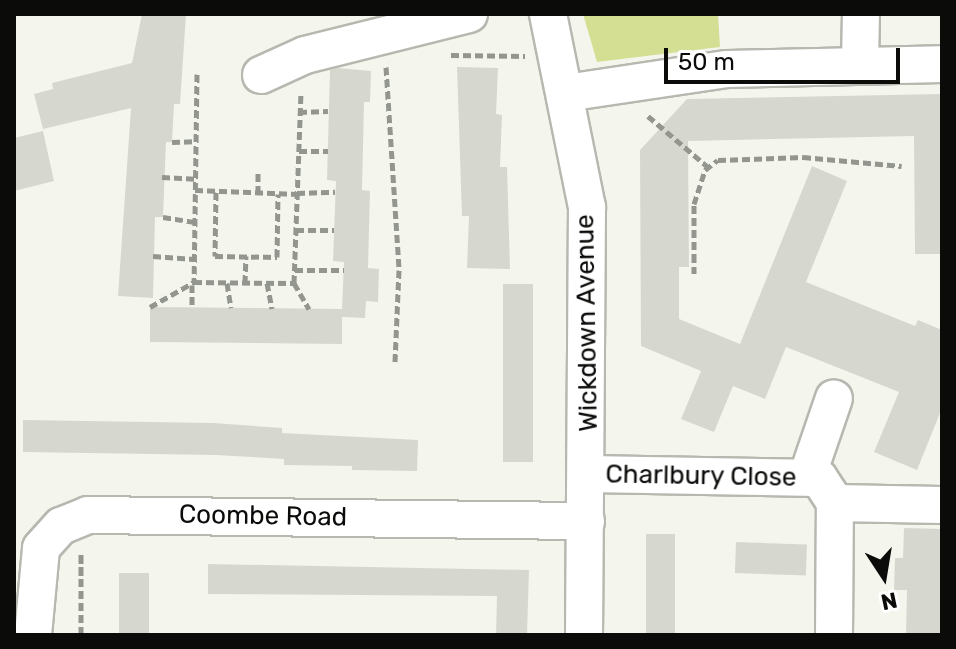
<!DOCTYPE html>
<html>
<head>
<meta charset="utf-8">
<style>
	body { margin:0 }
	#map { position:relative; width:956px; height:649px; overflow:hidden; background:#f4f6ee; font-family:Rubik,sans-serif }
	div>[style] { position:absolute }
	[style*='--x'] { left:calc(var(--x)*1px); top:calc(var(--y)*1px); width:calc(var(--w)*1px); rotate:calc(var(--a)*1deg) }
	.green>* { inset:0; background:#d4df94 }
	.building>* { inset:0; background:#d6d8d0; transform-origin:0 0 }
	.path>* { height:5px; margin-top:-2.5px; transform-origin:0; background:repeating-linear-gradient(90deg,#93958f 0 8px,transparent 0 12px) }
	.roads { filter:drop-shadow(2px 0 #b7b8b0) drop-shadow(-2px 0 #b7b8b0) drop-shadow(0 2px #b7b8b0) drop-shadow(0 -2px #b7b8b0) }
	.minor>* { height:36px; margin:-18px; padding:0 18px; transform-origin:18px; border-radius:18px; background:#fff }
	span { translate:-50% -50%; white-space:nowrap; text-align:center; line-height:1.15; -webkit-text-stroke:6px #fff; paint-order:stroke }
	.street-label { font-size:26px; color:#0b0b09 }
	.frame { position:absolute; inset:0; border:16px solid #0b0b09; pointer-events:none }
	.north { position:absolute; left:844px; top:537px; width:80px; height:80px; -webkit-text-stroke:6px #fff; paint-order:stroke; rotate:168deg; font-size:22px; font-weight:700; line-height:32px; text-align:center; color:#0b0b09 }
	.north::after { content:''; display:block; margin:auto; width:28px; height:36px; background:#0b0b09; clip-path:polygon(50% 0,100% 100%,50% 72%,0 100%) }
	.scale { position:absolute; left:664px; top:48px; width:236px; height:36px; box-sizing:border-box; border:4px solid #0b0b09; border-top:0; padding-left:10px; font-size:24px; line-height:28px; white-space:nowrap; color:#0b0b09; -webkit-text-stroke:6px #fff; paint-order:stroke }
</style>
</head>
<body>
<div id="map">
	<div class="green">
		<div style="clip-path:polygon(583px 14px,718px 14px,720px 47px,597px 62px)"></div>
	</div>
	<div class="building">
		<div style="clip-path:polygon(142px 14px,186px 14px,180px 104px,174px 104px,172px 142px,166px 142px,163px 217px,155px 217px,153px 298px,118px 296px,131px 108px,43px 129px,34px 94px,53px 89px,52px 83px,132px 63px)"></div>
		<div style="clip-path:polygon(457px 67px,498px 68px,496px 114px,502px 115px,500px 167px,507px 167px,510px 269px,467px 268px,469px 216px,462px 216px)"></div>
		<div style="clip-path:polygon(338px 68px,371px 71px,370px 102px,364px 102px,362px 190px,370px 191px,368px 268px,379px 269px,378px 302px,366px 301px,365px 318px,342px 317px,342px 344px,150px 342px,150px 307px,342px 309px,344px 262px,333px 261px,336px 181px,327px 180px,330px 70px)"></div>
		<div style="clip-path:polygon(942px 94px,942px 254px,915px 254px,914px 136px,688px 141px,689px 267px,679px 267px,679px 319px,740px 344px,812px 166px,847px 181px,806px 282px,915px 326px,918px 320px,942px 330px,942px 408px,917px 470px,874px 452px,899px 392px,786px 347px,765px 399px,733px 386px,714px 432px,681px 419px,701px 371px,641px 346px,640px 150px,687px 99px)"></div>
		<div style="clip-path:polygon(43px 131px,54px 181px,14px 191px,14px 138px)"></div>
		<div style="left:503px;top:284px;width:30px;height:178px"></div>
		<div style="clip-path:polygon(23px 420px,213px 423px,282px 428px,282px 433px,418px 440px,417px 471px,352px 470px,352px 466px,284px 465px,284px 459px,216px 455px,23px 452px)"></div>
		<div style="clip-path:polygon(904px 528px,942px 529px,942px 635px,906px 635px,907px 590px,894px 590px,895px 558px,903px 558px)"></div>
		<div style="left:646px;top:534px;width:29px;height:101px"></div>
		<div style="left:736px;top:542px;width:71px;height:31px;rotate:2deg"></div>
		<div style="clip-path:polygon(208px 564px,529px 570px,527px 635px,496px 635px,497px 596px,208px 594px)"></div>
		<div style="left:119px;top:573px;width:30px;height:62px"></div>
	</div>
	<div class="path">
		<div style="--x:451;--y:55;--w:74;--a:0.8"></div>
		<div style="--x:386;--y:67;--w:203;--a:86.3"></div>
		<div style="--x:399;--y:270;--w:92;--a:92.5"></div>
		<div style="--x:197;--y:74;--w:208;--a:90.8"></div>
		<div style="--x:194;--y:282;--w:100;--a:0.6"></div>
		<div style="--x:294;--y:283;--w:191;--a:-87.9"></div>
		<div style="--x:299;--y:112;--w:29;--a:-2"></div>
		<div style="--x:648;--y:116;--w:79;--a:40.4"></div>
		<div style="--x:172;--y:142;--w:23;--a:-2"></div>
		<div style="--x:299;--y:151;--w:29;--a:0"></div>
		<div style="--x:258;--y:173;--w:19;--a:90"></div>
		<div style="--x:162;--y:177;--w:33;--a:3"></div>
		<div style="--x:195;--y:190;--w:103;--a:2.2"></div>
		<div style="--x:216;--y:192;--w:64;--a:90.9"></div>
		<div style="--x:215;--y:256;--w:62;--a:0.9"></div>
		<div style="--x:277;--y:257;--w:63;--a:-89.1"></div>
		<div style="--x:297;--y:193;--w:38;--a:-2"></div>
		<div style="--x:163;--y:217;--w:31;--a:9"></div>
		<div style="--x:296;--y:230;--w:38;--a:0"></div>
		<div style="--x:153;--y:256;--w:41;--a:4.2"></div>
		<div style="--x:295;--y:270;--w:49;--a:0"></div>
		<div style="--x:694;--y:274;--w:70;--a:-90"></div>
		<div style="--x:694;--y:204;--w:36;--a:-72"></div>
		<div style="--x:705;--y:170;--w:16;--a:-38"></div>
		<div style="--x:718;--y:160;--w:85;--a:-2"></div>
		<div style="--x:803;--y:157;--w:99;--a:5.2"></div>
		<div style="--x:227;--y:283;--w:25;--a:81"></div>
		<div style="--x:245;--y:283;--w:27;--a:-88"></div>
		<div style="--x:267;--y:283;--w:26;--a:79"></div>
		<div style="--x:294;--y:283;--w:30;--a:60"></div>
		<div style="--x:192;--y:285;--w:23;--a:90"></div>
		<div style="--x:150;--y:307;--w:51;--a:-29.6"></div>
		<div style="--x:81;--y:635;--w:83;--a:-90"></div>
	</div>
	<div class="roads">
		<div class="minor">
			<div style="--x:548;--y:14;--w:197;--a:78.6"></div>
			<div style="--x:587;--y:207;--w:428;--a:90.4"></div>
			<div style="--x:860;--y:64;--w:50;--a:-88.9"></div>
			<div style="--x:261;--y:75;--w:48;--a:-24.4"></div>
			<div style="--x:305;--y:55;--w:169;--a:-14"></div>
			<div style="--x:566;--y:93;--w:163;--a:-8.5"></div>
			<div style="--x:727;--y:69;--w:215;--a:-1.3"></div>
			<div style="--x:588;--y:474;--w:231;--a:1"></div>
			<div style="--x:819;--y:478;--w:30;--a:57"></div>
			<div style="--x:835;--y:503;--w:107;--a:1.1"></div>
			<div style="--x:807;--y:477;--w:83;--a:-71.1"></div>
			<div style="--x:33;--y:635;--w:87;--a:-84.7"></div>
			<div style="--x:41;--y:548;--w:30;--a:-48"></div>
			<div style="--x:61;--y:526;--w:29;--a:-22"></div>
			<div style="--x:88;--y:515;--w:498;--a:0.7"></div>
			<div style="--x:834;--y:635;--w:132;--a:-89.6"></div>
		</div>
	</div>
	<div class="street-label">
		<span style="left:587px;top:323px;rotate:-91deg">Wickdown Avenue</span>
		<span style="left:701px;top:476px;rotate:1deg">Charlbury Close</span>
		<span style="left:263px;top:516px;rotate:1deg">Coombe Road</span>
	</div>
	<div class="frame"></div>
	<div class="north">N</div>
	<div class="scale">50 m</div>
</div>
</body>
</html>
